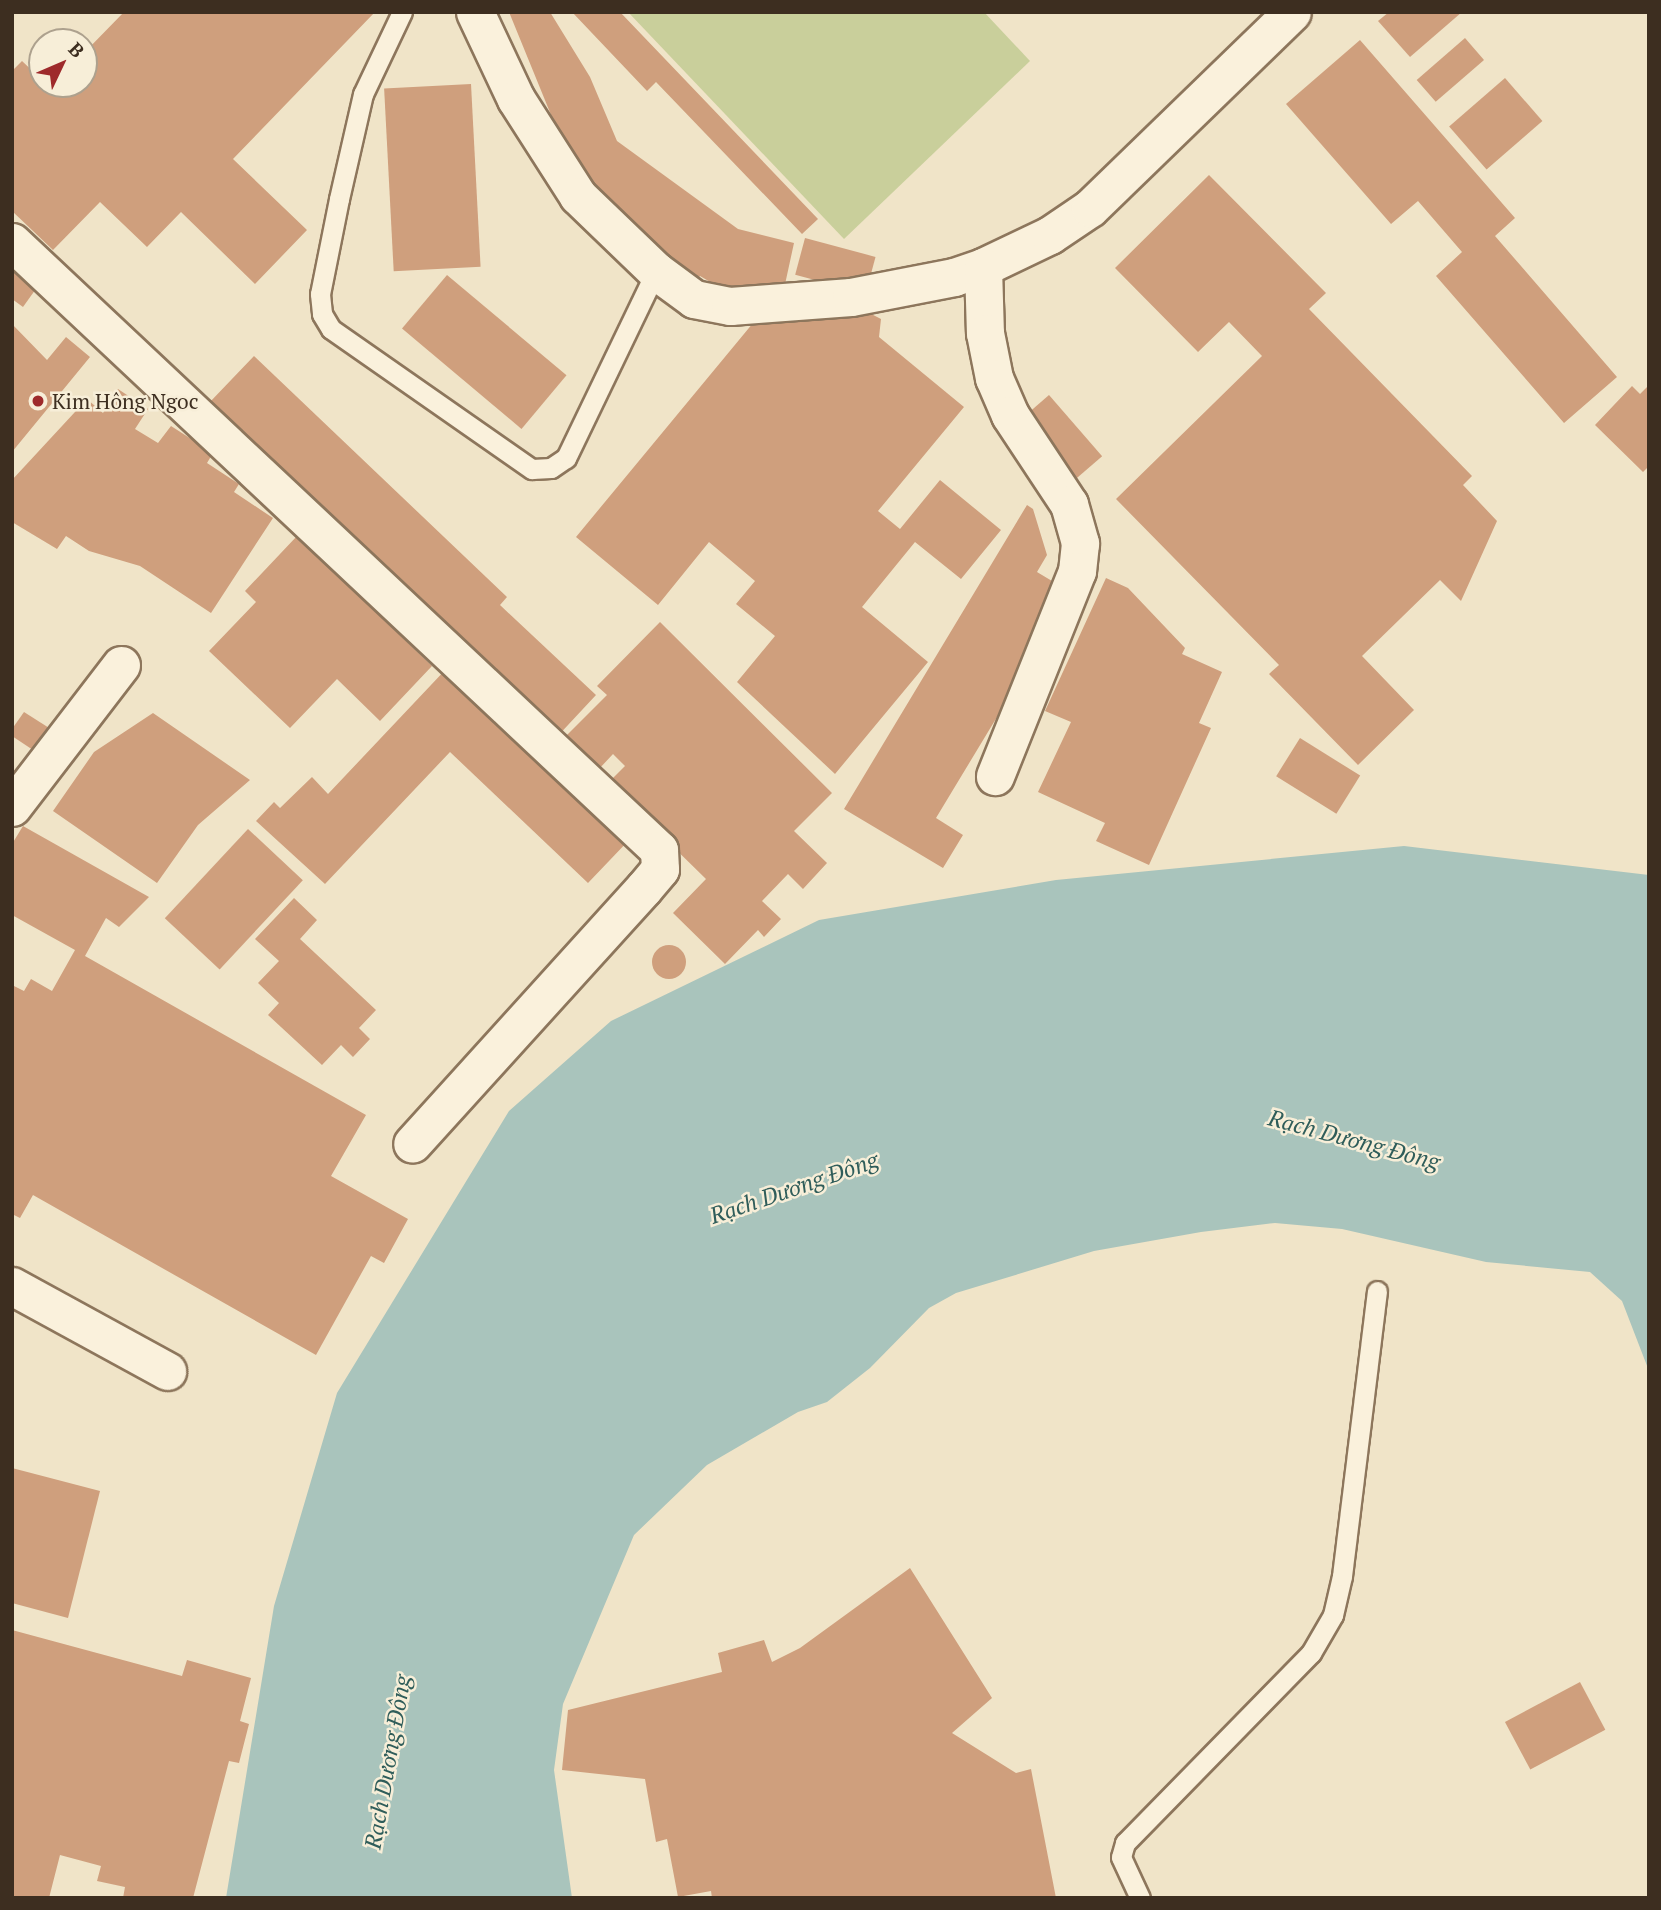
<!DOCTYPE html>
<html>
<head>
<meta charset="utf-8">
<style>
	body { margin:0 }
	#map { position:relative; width:1661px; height:1910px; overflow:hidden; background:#f0e4c8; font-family:"PT Serif",serif }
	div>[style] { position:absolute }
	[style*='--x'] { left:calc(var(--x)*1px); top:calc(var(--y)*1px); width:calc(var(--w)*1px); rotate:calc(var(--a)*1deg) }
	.green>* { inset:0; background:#c9cf9b }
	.water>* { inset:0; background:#a9c4bc }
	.building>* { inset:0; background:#cf9f7d; transform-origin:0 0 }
	.round { border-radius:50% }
	.roads { filter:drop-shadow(2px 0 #8d765c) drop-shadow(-2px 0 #8d765c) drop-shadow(0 2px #8d765c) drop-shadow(0 -2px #8d765c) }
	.service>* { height:19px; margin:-9.5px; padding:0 9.5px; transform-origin:9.5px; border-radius:9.5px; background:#faf1dc }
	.minor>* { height:37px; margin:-18.5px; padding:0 18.5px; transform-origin:18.5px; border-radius:18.5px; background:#faf1dc }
	.dots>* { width:19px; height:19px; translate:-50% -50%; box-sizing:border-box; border:4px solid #f7eed8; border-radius:50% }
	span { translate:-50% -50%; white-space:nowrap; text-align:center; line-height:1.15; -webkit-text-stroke:5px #f7eed8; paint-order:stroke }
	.poi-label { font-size:21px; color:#3d2e20 }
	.left { translate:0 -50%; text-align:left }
	.water-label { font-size:23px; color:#2f5d5a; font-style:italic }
	.frame { position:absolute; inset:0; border:14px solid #3d2e20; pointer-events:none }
	.north { position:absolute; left:28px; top:28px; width:70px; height:70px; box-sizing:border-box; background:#f7eed8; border:2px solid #ada18e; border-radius:50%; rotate:46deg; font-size:19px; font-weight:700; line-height:28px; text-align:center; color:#3d2e20 }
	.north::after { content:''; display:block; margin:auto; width:24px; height:32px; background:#9e2a2b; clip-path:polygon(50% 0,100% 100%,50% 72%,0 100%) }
</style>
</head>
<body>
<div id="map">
	<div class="green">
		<div style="clip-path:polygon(628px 12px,984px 12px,1030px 61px,844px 239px)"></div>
	</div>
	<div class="water">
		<div style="clip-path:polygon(1404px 846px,1649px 875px,1649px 1371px,1622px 1301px,1590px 1272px,1486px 1262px,1342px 1229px,1275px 1223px,1201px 1232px,1094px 1251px,956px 1293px,929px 1308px,870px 1368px,827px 1402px,798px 1412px,707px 1465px,634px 1535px,563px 1704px,554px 1770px,572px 1898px,226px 1898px,274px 1606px,337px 1393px,509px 1111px,611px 1021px,819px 920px,1056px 880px)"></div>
	</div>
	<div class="building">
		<div style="clip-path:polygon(124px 12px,375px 12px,233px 159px,307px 230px,255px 284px,181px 212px,147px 247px,100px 202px,53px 250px,12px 211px,12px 71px,22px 61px,42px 80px,42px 84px,84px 84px,84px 53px)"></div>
		<div style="clip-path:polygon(509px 12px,550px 12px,590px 77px,617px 141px,738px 229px,794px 243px,784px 289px,736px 297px,700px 276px,691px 288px,578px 181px)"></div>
		<div style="clip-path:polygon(572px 12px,620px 12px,818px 219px,802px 234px,656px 82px,647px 91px)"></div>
		<div style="clip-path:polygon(1389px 12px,1462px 12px,1410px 57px,1378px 21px)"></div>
		<div style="left:1465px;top:38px;width:29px;height:64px;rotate:49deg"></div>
		<div style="clip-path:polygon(1360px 40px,1515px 218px,1495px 236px,1617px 377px,1564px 423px,1436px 276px,1462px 252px,1418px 201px,1391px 224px,1286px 104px)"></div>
		<div style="left:1505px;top:78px;width:57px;height:74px;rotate:49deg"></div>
		<div style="left:471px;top:84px;width:183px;height:87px;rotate:87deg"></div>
		<div style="clip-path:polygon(1209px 175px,1326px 293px,1309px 309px,1472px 476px,1463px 485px,1497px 521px,1461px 601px,1440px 580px,1362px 656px,1414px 710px,1358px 765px,1269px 674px,1279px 665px,1116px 499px,1262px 356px,1229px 322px,1198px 352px,1115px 268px)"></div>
		<div style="left:805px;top:238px;width:73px;height:38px;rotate:15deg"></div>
		<div style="clip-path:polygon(12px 257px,43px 279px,23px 307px,12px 299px)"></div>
		<div style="left:447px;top:275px;width:156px;height:70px;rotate:40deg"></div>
		<div style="clip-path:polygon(844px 300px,881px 319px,879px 337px,964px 407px,878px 511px,900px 529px,940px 480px,1001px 530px,961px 579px,915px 542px,862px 607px,928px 662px,835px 774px,737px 682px,775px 636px,736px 604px,755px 581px,709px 542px,658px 605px,576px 537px,767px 306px)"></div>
		<div style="clip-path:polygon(12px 324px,47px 360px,66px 337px,90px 357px,12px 452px)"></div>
		<div style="clip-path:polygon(254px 356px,507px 597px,500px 605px,596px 695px,554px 740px,209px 403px)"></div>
		<div style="clip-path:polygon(1649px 385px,1649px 466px,1643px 472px,1595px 425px,1632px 386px,1640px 394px)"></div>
		<div style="clip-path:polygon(118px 389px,148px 409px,135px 429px,158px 443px,171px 426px,213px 453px,207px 463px,239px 484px,234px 492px,273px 518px,211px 613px,140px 566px,89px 551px,66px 536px,57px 549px,12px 522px,12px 480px,87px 399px,103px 413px)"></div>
		<div style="left:1049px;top:395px;width:81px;height:40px;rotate:49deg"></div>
		<div style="clip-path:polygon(1027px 505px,1033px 509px,1047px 555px,1037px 572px,1067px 590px,1046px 636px,936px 818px,963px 835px,943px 868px,844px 809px)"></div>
		<div style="clip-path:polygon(297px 536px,432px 666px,380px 721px,337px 679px,290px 728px,209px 651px,256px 602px,245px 591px)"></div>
		<div style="clip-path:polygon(1106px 578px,1128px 588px,1185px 648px,1182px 654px,1222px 672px,1199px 723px,1211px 728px,1149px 865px,1096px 841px,1105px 823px,1038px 792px,1071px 722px,1045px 711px)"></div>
		<div style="clip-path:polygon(660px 622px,832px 793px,794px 831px,827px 863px,803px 889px,788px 874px,762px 901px,781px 919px,764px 937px,758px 930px,725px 964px,673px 913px,706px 879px,608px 783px,625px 766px,613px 754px,598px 770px,565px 737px,607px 695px,597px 686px)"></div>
		<div style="clip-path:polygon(448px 667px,630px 839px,588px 883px,450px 752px,325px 884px,256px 821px,274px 802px,280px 808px,312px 777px,328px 794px)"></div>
		<div style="clip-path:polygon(24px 712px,57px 733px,42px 756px,12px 736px,12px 729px)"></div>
		<div style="clip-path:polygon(153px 713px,250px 780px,198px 825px,157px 883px,53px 811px,94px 752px)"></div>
		<div style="left:1300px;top:738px;width:71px;height:45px;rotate:32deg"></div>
		<div style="clip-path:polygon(23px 826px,149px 897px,119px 927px,106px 918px,85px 956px,366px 1115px,331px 1176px,408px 1219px,384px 1263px,371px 1256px,316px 1355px,33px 1195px,20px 1218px,12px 1214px,12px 985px,24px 991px,31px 979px,52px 991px,75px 950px,12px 915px,12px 844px)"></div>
		<div style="left:248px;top:829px;width:75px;height:122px;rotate:43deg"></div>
		<div style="clip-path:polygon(294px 898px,317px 920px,300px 939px,376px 1010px,359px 1028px,370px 1039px,353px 1057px,341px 1045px,322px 1065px,268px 1015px,279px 1003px,258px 983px,279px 961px,255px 939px)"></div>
		<div class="round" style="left:652px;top:945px;width:34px;height:34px"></div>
		<div style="clip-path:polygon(12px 1468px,100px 1491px,68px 1618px,12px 1603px)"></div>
		<div style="clip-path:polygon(910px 1568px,992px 1698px,952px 1733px,1016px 1773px,1031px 1769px,1056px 1898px,712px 1898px,711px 1891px,678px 1897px,667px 1839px,656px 1842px,645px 1779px,562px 1770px,568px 1710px,722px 1672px,718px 1653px,764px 1640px,772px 1662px,800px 1648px)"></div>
		<div style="clip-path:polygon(12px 1630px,182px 1676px,187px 1660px,251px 1678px,240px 1721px,249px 1724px,239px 1763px,229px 1761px,193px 1898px,123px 1898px,125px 1887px,97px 1881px,101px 1866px,60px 1855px,49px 1898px,12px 1898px)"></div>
		<div style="left:1580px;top:1682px;width:54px;height:85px;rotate:62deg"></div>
	</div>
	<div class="roads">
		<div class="service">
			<div style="--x:402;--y:12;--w:91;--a:115.4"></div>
			<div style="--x:363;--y:94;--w:108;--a:102.9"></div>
			<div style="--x:339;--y:199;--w:97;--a:101.3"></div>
			<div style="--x:320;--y:294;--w:20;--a:84"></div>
			<div style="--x:322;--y:314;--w:17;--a:59"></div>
			<div style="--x:331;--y:329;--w:245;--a:34.9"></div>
			<div style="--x:532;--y:469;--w:19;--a:-3"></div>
			<div style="--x:551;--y:468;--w:18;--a:-34"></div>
			<div style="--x:566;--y:458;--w:208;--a:-64.3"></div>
			<div style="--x:1140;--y:1898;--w:45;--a:-114.9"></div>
			<div style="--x:1121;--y:1857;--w:15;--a:-74"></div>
			<div style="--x:1125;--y:1843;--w:266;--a:-45.6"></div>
			<div style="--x:1311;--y:1653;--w:44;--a:-59.9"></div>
			<div style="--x:1333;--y:1615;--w:40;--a:-77"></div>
			<div style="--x:1342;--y:1576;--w:287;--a:-83"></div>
		</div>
		<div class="minor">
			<div style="--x:475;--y:12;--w:96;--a:64.8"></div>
			<div style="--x:516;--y:99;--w:115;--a:57.4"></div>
			<div style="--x:578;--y:196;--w:108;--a:43.9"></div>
			<div style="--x:656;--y:271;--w:47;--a:36.4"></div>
			<div style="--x:694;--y:299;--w:37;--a:11"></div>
			<div style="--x:730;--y:306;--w:121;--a:-4.3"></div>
			<div style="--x:851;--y:297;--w:105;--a:-11"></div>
			<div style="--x:954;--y:277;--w:31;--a:-19"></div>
			<div style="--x:983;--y:267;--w:74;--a:-25.5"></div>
			<div style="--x:1050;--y:235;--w:48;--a:-34"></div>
			<div style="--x:1090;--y:208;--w:281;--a:-44.1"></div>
			<div style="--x:12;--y:242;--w:888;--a:43.22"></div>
			<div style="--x:659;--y:850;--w:19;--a:87"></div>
			<div style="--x:660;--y:869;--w:25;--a:130"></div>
			<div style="--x:644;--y:888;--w:345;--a:132.2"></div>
			<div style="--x:983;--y:267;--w:66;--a:88.3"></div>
			<div style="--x:985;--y:333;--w:46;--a:78.7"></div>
			<div style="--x:994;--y:378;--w:40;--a:66.6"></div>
			<div style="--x:1010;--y:415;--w:107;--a:56.5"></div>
			<div style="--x:1069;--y:504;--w:41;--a:74.2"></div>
			<div style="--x:1080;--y:543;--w:28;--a:96"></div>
			<div style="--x:1077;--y:571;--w:221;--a:111.8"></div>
			<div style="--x:12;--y:807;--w:179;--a:-52.5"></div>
			<div style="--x:12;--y:1286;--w:177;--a:28.7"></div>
		</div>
	</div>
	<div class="dots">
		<div style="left:38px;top:401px;background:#9e2a2b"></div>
	</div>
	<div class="poi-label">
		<span class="left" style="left:52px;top:401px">Kim Hông Ngoc</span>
	</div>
	<div class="water-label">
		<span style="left:1354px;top:1140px;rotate:15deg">Rạch Dương Đông</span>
		<span style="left:794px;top:1188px;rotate:-19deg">Rạch Dương Đông</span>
		<span style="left:388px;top:1762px;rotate:-80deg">Rạch Dương Đông</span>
	</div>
	<div class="frame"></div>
	<div class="north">B</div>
</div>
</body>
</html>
